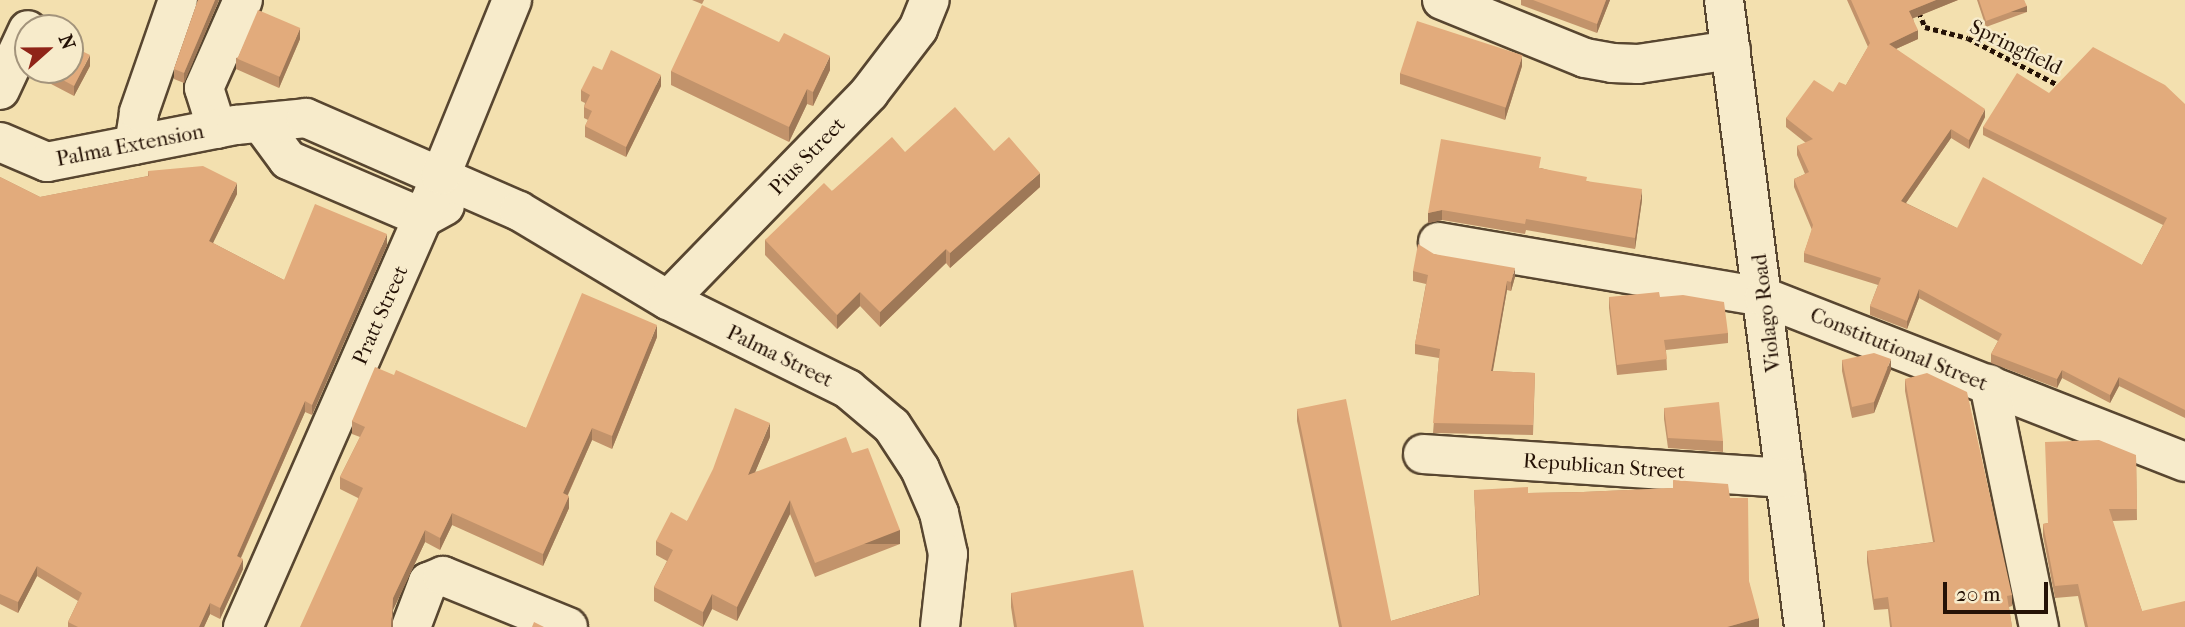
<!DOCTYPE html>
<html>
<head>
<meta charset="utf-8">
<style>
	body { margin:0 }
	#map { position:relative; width:2185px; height:627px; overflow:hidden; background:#f3e0af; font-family:"IM FELL French Canon",serif }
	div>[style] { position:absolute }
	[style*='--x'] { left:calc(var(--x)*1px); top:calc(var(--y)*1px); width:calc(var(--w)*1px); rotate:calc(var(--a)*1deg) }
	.path>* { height:4.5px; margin-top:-2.25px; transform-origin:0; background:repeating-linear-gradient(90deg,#251206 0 5px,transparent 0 8.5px) }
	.roads { filter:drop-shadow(2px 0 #584630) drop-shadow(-2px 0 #584630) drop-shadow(0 2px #584630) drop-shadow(0 -2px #584630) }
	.minor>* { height:38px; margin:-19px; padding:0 19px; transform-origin:19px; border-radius:19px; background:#f7ebcb }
	.wall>* { inset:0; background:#c2936b }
	.shaded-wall>* { inset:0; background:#9e7857; transform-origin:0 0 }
	.building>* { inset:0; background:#e2ab7c; transform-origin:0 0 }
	span { translate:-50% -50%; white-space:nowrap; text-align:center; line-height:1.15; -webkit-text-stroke:5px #f7ebcb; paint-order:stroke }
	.street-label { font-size:21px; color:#251206 }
	.north { position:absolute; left:14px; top:14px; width:70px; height:70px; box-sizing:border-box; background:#f7ebcb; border:2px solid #a3947c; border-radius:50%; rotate:69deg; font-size:19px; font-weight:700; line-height:28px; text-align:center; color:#251206 }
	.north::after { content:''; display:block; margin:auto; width:24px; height:32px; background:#8f2418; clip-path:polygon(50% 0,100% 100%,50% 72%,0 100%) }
	.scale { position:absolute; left:1943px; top:582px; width:105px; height:32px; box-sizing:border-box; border:4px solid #251206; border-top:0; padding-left:9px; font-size:21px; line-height:24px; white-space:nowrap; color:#251206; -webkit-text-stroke:5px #f7ebcb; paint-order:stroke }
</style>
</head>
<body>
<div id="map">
	<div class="path">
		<div style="--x:1919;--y:12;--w:16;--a:68"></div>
		<div style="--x:1925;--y:27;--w:44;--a:14.3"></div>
		<div style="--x:1968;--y:38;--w:106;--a:27.5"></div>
	</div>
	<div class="roads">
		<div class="minor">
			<div style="--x:1442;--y:0;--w:154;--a:22.1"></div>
			<div style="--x:1585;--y:58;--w:27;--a:10"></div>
			<div style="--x:1612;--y:63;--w:26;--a:2"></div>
			<div style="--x:1638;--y:64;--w:94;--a:-8.6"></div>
			<div style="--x:1724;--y:0;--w:632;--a:82.73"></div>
			<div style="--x:0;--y:90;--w:66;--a:-65"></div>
			<div style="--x:263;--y:126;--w:42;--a:53.7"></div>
			<div style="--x:288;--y:160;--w:147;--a:23.2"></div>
			<div style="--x:423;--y:218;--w:25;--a:-29"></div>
			<div style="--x:217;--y:129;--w:43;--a:-107.6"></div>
			<div style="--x:204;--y:88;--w:96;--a:-66.1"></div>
			<div style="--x:0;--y:142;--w:51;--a:23.1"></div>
			<div style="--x:47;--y:162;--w:193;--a:-11.1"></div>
			<div style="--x:236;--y:125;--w:70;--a:-5.7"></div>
			<div style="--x:306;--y:118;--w:232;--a:23.6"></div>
			<div style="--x:519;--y:211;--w:174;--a:30.9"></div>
			<div style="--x:668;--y:300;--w:201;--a:26.3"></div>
			<div style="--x:848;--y:389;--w:57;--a:40.1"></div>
			<div style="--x:892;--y:426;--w:51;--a:56.9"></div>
			<div style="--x:920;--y:469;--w:48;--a:66.6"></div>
			<div style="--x:939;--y:513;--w:42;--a:77.6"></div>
			<div style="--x:948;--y:554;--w:73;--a:96.3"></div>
			<div style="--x:134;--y:145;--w:33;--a:-81"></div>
			<div style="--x:139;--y:112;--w:119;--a:-70.8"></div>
			<div style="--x:1438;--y:242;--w:331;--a:9.6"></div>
			<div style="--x:1764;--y:297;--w:452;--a:21.4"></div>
			<div style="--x:668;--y:300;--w:289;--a:-45.8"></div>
			<div style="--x:869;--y:93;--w:81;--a:-52.6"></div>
			<div style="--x:918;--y:29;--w:31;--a:-68"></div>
			<div style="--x:1989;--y:384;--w:248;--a:78.4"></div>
			<div style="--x:1423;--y:454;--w:363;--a:3.8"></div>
			<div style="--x:243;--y:627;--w:493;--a:-66.3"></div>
			<div style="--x:441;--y:175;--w:189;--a:-67.9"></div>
			<div style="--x:411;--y:627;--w:48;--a:-69.3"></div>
			<div style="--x:428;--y:582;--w:16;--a:-22"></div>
			<div style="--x:443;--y:576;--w:135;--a:22.2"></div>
		</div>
	</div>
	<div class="wall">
		<div style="clip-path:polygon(198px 0,219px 0,184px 83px,174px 79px,174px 69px)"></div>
		<div style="clip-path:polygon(692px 0,704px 0,702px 4px)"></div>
		<div style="clip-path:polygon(1521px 0,1610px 0,1597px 33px,1521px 5px)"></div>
		<div style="clip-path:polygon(1847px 0,1958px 0,1913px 18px,1918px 39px,1896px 49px,1985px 117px,1969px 149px,1951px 138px,1906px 203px,1957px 228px,2142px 265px,2163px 225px,1983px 135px,1983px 127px,2049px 93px,2185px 104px,2185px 418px,2119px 386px,2110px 403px,2062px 378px,2057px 388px,1991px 363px,1991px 354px,1998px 341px,1919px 298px,1907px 329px,1870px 315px,1870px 306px,1878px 285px,1804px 262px,1804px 253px,1812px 230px,1794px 187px,1794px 179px,1805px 174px,1797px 155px,1797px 146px,1806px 143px,1786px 127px,1786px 118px,1846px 85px,1868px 47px)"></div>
		<div style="clip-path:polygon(1977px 0,2024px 0,2027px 12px,1986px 27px)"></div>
		<div style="clip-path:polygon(300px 39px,279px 88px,236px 69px,236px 58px)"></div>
		<div style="clip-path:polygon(90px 66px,74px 96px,32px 74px,32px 70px,70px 70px)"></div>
		<div style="clip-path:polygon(1522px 66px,1505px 120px,1400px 84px,1400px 73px)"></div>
		<div style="clip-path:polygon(602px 70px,661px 86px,626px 157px,585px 137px,585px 126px,588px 120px,584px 118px,584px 107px,585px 103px,581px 101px,581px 90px)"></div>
		<div style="clip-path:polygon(830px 70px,813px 106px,807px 104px,789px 142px,671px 85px,671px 71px)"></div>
		<div style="clip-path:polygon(994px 151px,1040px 187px,950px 268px,946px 263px,880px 327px,860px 306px,837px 329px,765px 255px,765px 240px,832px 191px,905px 152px)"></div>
		<div style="clip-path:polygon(1541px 168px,1587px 181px,1642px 200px,1635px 249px,1526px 230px,1525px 234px,1442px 220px,1428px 223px,1428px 213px)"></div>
		<div style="clip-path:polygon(148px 171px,237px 194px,213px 243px,284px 280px,387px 245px,312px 415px,305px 412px,241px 558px,243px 569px,220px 619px,210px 614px,204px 627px,68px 627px,68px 622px,78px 601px,37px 576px,18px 613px,0 604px,0 177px,40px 197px,148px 176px)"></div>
		<div style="clip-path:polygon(1434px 254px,1515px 277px,1511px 291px,1507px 290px,1493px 371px,1535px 373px,1533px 435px,1433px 433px,1439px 358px,1415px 354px,1415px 344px,1426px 284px,1413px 281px,1413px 271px)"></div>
		<div style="clip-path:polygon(1609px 297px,1660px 297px,1728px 333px,1728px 343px,1666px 350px,1667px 370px,1617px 375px,1609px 308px)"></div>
		<div style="clip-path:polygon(657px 337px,612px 449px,592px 440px,568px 495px,569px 508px,543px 566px,452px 525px,440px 550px,425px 542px,393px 610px,358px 498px,340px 489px,340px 477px,360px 437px,352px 434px,352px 421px,394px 375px,526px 428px)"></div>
		<div style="clip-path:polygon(1842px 360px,1891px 370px,1874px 413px,1852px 418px,1842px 371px)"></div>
		<div style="clip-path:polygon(1905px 379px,2012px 595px,2012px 606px,2009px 607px,2012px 627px,1890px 627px,1888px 609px,1874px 610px,1867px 562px,1867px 551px,1933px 542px,1905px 391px)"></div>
		<div style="clip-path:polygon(1664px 408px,1723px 441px,1723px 452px,1668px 448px,1664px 419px)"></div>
		<div style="clip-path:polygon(1297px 409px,1391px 621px,1479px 595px,1474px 490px,1528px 493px,1583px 492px,1673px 488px,1673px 480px,1730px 498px,1759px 627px,1339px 627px,1297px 421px)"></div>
		<div style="clip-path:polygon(770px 437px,755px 472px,852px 453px,900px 544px,815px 577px,790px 514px,737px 621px,712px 609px,703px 627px,654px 601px,654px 587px,667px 561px,656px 555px,656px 541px,687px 521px)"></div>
		<div style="clip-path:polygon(2136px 455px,2137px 520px,2112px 521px,2142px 611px,2185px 627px,2085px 627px,2078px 596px,2055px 598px,2043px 536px,2043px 524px,2048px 523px)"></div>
		<div style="clip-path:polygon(1011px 593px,1144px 627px,1014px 627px,1011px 607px)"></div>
	</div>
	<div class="shaded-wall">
		<div style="clip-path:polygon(215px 0,219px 0,184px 83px,184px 73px)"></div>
		<div style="clip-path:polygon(1606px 0,1610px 0,1597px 33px,1597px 24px)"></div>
		<div style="clip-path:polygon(1936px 0,1958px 0,1909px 20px,1909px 11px)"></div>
		<div style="left:2027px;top:6px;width:6px;height:44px;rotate:90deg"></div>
		<div style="clip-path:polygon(300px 28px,300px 39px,279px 88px,279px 77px)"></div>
		<div style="clip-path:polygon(1918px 30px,1918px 39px,1889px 52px,1889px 44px)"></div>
		<div style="clip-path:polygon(90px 55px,90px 66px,74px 96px,74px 86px)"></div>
		<div style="clip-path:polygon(830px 56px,830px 70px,813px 106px,813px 92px)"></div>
		<div style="clip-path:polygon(1522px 56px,1522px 66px,1505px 120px,1505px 109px)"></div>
		<div style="clip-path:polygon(661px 75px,661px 86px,626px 157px,626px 147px)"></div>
		<div style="clip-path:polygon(807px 89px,807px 104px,789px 142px,789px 127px)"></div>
		<div style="clip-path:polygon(1985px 109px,1985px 117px,1969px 149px,1969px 140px)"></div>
		<div style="clip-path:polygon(1951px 129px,1951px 138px,1901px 210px,1901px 201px)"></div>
		<div style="clip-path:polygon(1040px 173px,1040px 187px,950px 268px,950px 253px)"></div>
		<div style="clip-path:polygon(237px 183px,237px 194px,209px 251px,209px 241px)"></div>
		<div style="clip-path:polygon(1642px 189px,1642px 200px,1635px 249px,1635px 238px)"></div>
		<div style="clip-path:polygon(1442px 210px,1442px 220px,1428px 223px,1428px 213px)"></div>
		<div style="clip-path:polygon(387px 234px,387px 245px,312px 415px,312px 405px)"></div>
		<div style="clip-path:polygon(946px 249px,946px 263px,880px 327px,880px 312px)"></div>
		<div style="clip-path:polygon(1515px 268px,1515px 277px,1511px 291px,1511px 282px)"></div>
		<div style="clip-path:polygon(1507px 281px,1507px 290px,1491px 380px,1491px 371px)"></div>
		<div style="clip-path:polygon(1919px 289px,1919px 298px,1907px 329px,1907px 321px)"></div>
		<div style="clip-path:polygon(860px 292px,860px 306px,837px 329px,837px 315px)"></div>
		<div style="clip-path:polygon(657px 325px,657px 337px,612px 449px,612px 436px)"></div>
		<div style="clip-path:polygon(1891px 359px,1891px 370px,1874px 413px,1874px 402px)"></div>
		<div style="clip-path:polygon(2062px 370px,2062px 378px,2057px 388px,2057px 379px)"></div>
		<div style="clip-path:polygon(2119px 377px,2119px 386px,2110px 403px,2110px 395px)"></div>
		<div style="clip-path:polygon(305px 401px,305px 412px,237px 566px,237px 556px)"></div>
		<div style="clip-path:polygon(770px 423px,770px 437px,748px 489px,748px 475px)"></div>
		<div style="clip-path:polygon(592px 428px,592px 440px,563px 505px,563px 493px)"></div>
		<div style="clip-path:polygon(569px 496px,569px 508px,543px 566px,543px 554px)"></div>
		<div style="clip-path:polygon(790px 500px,790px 514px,737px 621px,737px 607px)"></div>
		<div style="clip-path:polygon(452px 513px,452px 525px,440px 550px,440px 538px)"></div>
		<div style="clip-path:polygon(425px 530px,425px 542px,393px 610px,393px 627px,391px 627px,393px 598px)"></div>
		<div style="left:900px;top:530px;width:14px;height:91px;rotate:90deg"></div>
		<div style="clip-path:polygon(243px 559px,243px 569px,220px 619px,220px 608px)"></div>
		<div style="clip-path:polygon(37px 566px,37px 576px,18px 613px,18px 602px)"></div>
		<div style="clip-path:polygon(712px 594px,712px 609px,703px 627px,703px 612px)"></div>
		<div style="clip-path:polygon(210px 603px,210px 614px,204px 627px,199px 627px)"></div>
		<div style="clip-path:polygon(1759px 618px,1759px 627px,1727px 627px)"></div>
	</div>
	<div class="building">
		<div style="clip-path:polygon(198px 0,215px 0,184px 73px,174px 69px)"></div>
		<div style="clip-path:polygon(1533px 0,1606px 0,1597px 24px)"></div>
		<div style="clip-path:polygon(1851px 0,1936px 0,1909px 11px,1918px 30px,1889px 44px,1985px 109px,1969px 140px,1951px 129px,1901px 201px,1957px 228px,1983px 177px,2142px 265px,2167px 218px,1983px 127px,2017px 73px,2049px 93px,2093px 47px,2165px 85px,2185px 104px,2185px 410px,2119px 377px,2110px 395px,2062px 370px,2057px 379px,1991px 354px,2002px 334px,1919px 289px,1907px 321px,1870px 306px,1881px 278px,1804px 253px,1813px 225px,1794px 179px,1809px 172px,1797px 146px,1813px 139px,1786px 118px,1814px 80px,1833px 92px,1839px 82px,1846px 85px,1870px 43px)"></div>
		<div style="clip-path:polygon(1979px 0,2024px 0,2027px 6px,1986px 21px)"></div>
		<div style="clip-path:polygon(702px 5px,779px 42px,784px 33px,830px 56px,813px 92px,807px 89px,789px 127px,671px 71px)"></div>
		<div style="left:258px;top:10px;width:46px;height:53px;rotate:23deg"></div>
		<div style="left:1417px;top:21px;width:111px;height:55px;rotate:18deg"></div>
		<div style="clip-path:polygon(70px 45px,90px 55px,74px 86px,44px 70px,70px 70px)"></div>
		<div style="clip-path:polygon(611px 50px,661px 75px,626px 147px,585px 126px,592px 111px,584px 107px,590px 95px,581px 90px,593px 66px,602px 70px)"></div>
		<div style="clip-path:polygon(955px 107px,994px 151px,1009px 137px,1040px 173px,950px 253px,946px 249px,880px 312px,860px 292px,837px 315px,765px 240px,824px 183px,832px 191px,892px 137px,905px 152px)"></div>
		<div style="clip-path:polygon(1441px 139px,1541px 157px,1539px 168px,1587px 177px,1586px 181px,1642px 189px,1635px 238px,1526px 219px,1525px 224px,1442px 210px,1428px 213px)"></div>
		<div style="clip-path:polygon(203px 166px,237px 183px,209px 241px,284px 280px,315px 204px,387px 234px,312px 405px,305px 401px,237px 556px,243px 559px,220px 608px,210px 603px,199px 627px,78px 627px,68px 622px,82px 593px,37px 566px,18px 602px,0 594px,0 177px,40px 197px,149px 176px,148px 171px)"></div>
		<div style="clip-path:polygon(1418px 244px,1434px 254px,1515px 268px,1511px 282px,1507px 281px,1491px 371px,1535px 373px,1533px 425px,1433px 423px,1440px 349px,1415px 344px,1428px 275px,1413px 271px)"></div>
		<div style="clip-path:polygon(1659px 292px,1660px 297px,1683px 295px,1724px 302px,1728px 333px,1664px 340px,1667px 359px,1617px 365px,1609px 297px)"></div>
		<div style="clip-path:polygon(582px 293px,657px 325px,612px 436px,592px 428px,563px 493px,569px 496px,543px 554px,452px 513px,440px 538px,425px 530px,393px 598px,391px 627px,300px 627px,363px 488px,340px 477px,365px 427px,352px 421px,375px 367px,394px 375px,396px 370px,526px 428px)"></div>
		<div style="clip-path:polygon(1874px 353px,1891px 359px,1874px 402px,1852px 407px,1842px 360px)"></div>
		<div style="clip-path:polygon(1927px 373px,1967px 392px,2012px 595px,2007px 596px,2012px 627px,1892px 627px,1888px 597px,1874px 599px,1867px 551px,1935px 542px,1905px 379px)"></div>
		<div style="clip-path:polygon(1346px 399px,1391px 621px,1480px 595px,1474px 490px,1528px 487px,1528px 493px,1583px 492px,1673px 488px,1673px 480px,1728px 484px,1730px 498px,1748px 498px,1749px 581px,1759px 618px,1727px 627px,1342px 627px,1297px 409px)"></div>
		<div style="clip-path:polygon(1719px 402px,1723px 441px,1668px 438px,1664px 408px)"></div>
		<div style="clip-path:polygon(735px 408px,770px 423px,748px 475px,846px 437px,852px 453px,868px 448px,900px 530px,815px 563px,790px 500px,737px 607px,712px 594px,703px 612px,654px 587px,673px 550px,656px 541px,671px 512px,687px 521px,713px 469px)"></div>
		<div style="clip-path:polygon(2099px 440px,2136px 455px,2137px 509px,2109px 509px,2142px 611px,2185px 601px,2185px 627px,2088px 627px,2078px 584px,2055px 586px,2043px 524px,2048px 523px,2045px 442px)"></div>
		<div style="clip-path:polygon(1133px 570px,1144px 627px,1017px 627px,1011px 593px)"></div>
		<div style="clip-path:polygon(534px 622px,544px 627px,532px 627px)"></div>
	</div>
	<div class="street-label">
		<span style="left:2016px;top:47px;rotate:26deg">Springfield</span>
		<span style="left:130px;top:145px;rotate:-11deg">Palma Extension</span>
		<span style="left:807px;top:156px;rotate:-46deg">Pius Street</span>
		<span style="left:1766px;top:313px;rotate:-97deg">Violago Road</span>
		<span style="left:380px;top:315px;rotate:-66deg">Pratt Street</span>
		<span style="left:1899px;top:349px;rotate:22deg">Constitutional Street</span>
		<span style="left:780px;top:356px;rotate:26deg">Palma Street</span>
		<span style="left:1604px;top:466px;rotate:4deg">Republican Street</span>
	</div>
	<div class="north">N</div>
	<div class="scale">20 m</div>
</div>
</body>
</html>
